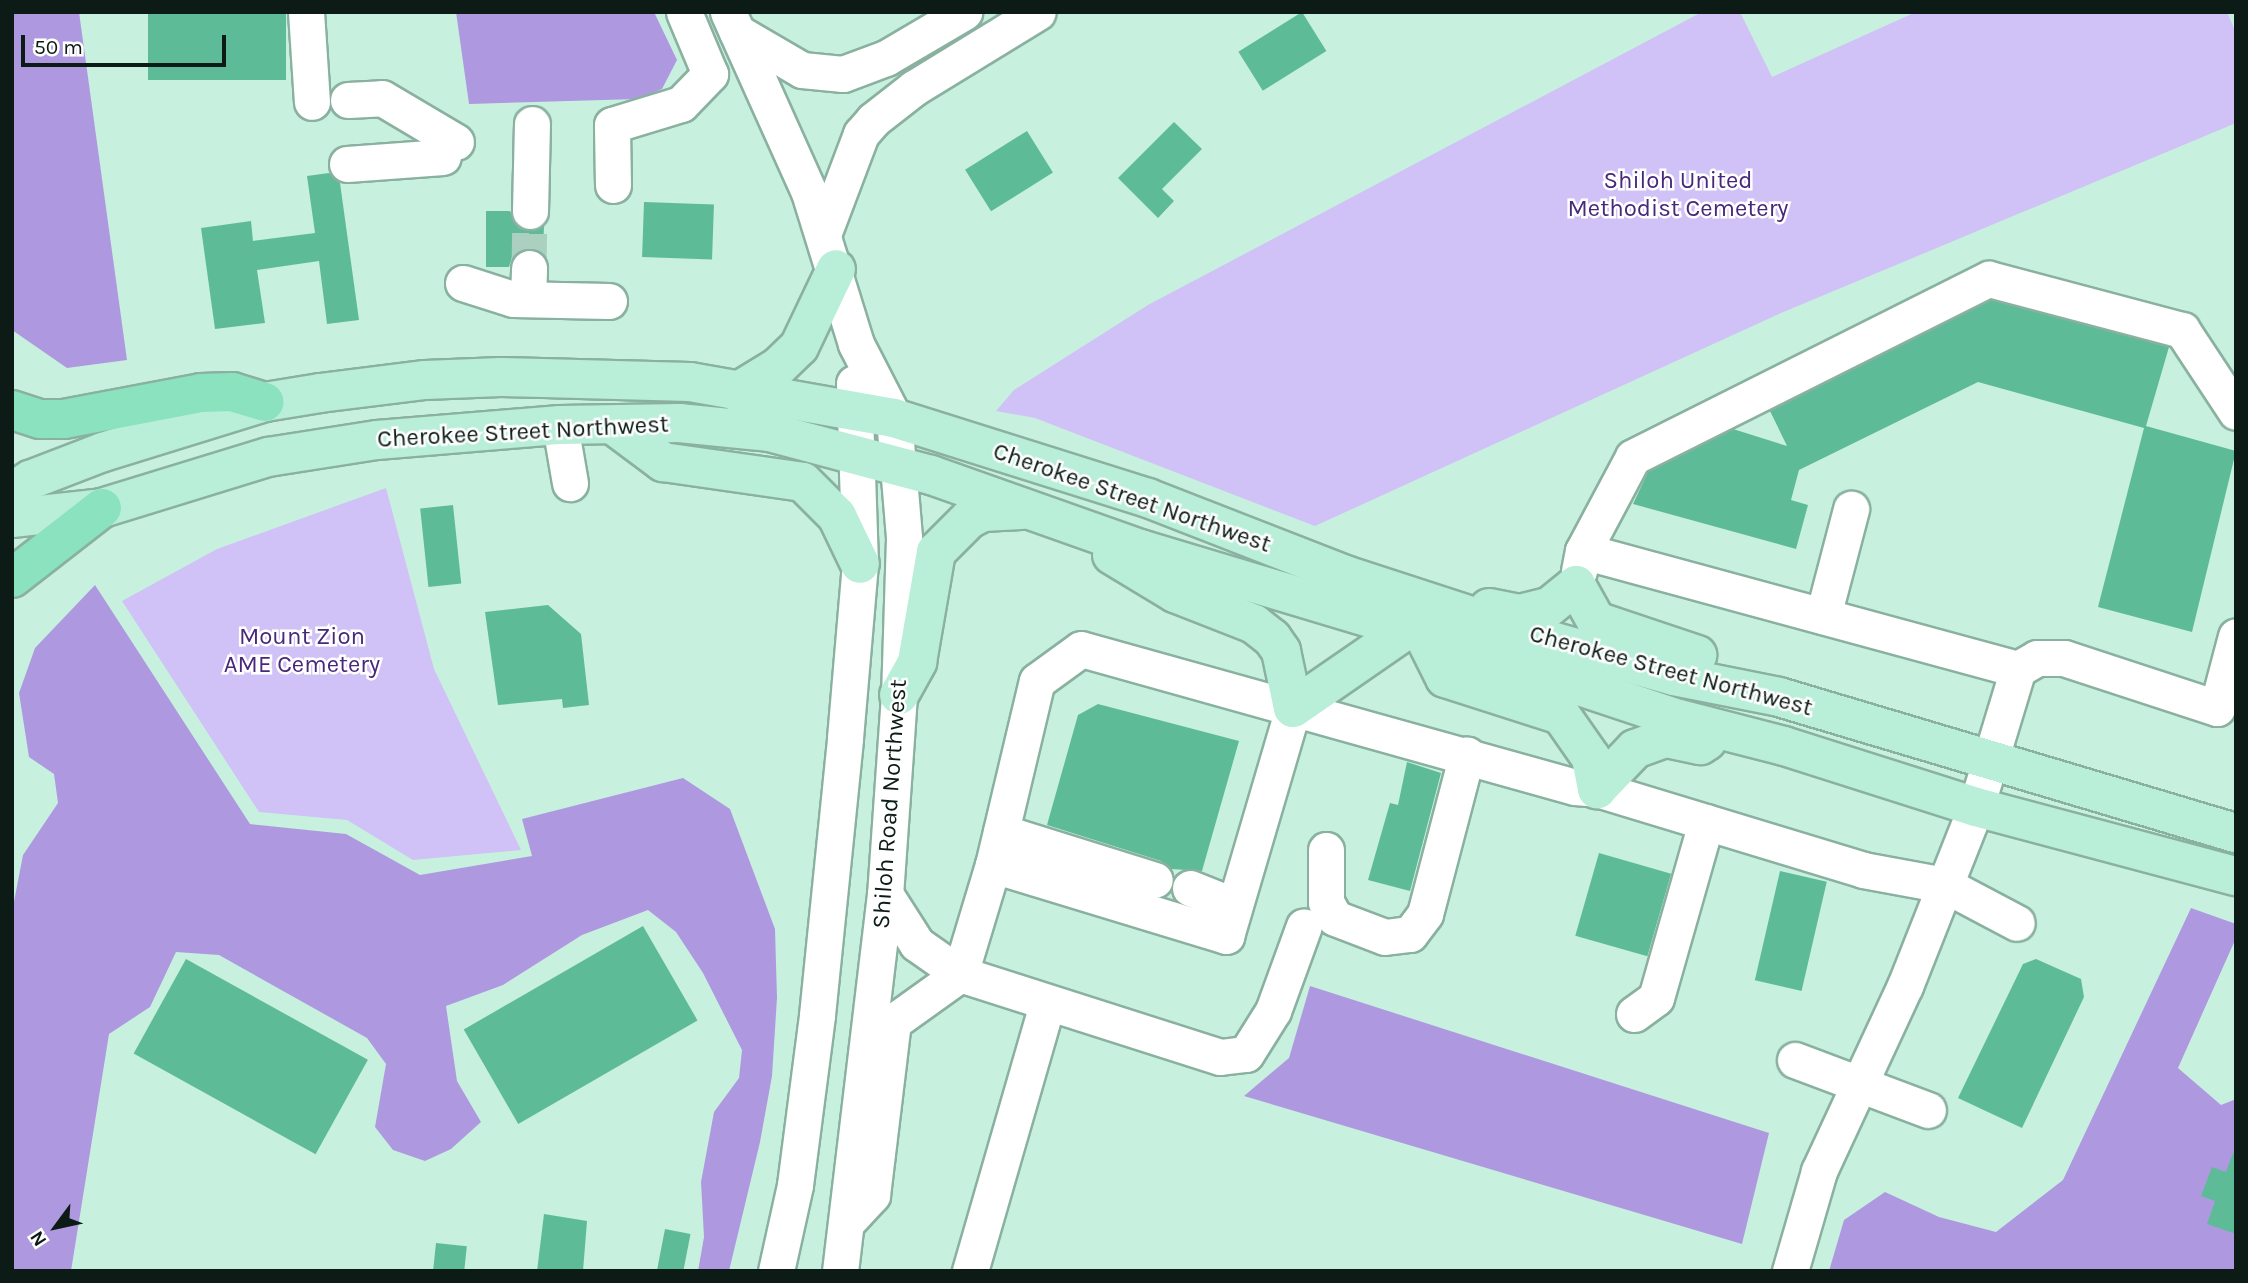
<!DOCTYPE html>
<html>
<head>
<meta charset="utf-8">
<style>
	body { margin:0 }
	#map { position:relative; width:2248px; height:1283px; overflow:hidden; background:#c8f0de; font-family:Karla,sans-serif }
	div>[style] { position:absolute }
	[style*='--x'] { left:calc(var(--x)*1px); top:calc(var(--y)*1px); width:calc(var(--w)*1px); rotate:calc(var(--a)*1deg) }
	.green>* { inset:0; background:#d0c1f7 }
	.forest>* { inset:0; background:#ae99e0 }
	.building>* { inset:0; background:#5ebb98; transform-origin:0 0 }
	.minor-tunnel>* { height:35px; margin-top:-17.5px; transform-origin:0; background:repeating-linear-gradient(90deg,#acd0c0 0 35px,transparent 0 53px) }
	.roads { filter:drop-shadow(2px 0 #8ab1a0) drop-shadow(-2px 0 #8ab1a0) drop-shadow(0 2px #8ab1a0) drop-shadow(0 -2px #8ab1a0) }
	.minor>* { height:35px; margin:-17.5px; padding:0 17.5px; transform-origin:17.5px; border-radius:17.5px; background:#fff }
	.major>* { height:38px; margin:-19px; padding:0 19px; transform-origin:19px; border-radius:19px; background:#b9eed9 }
	.highway>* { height:38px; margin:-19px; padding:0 19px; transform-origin:19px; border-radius:19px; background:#8ae2bf }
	span { translate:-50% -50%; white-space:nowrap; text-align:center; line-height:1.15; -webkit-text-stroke:5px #fff; paint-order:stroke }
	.park-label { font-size:24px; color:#48287a }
	.street-label { font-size:24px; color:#0c1b15 }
	.frame { position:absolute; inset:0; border:14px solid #0c1b15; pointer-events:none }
	.north { position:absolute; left:21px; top:1192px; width:70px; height:70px; -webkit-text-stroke:5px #fff; paint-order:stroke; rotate:237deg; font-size:19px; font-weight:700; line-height:28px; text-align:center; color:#0c1b15 }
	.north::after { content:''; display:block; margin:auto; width:24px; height:32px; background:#0c1b15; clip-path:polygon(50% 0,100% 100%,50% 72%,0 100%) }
	.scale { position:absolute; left:21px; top:35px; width:205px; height:32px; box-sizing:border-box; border:4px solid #0c1b15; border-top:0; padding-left:9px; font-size:21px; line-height:24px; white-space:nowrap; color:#0c1b15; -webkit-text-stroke:5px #fff; paint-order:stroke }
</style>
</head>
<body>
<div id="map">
	<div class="green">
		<div style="clip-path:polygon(1702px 12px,1740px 12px,1772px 77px,1916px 12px,2227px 12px,2236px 33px,2236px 123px,1781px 313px,1315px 526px,1035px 418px,996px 411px,1014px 390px,1148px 305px)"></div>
		<div style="clip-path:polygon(386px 488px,434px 669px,521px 850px,413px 860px,347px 820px,259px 812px,122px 601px,217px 549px)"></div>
	</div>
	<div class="forest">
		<div style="clip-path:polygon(12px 12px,79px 12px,127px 360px,67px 368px,12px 330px)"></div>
		<div style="clip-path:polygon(456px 12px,654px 12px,677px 60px,662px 89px,638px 99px,469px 104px)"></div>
		<div style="clip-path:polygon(95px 585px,250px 824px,346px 834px,420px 875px,532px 856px,522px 819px,683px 778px,730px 809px,775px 929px,777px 998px,772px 1076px,760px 1142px,729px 1271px,698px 1271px,704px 1237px,701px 1182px,714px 1112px,739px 1078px,742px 1050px,703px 973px,676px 932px,648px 910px,582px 935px,503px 985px,446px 1006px,457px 1081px,481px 1122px,451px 1149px,425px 1161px,393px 1150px,375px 1127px,386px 1064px,367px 1038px,219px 955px,176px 952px,150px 1007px,109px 1034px,71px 1271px,12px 1271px,12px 912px,23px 855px,58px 803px,54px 774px,29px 757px,19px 693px,35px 648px)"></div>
		<div style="clip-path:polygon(2191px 908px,2236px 924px,2236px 938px,2178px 1068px,2221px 1105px,2236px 1099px,2236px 1271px,1829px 1271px,1844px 1220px,1885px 1192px,1939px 1217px,1996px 1232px,2063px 1180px)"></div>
		<div style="clip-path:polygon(1310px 986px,1769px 1133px,1742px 1244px,1244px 1096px,1289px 1058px)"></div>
	</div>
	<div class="building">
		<div style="left:148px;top:12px;width:138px;height:68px"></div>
		<div style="left:1302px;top:12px;width:46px;height:75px;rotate:58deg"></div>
		<div style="clip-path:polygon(1174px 122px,1202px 149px,1162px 189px,1174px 201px,1158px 218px,1118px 178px)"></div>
		<div style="left:1027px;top:131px;width:49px;height:73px;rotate:58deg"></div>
		<div style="clip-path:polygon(329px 173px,340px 183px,359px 320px,327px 324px,319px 261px,257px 270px,265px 323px,215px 329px,201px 228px,251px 221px,253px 241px,315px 233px,307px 176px)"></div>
		<div style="left:644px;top:202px;width:70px;height:55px;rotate:2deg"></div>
		<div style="clip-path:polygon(486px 211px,510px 211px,519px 228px,529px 231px,544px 225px,543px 255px,529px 248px,512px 257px,509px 267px,486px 267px)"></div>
		<div style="clip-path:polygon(1991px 300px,2169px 347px,2146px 426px,2236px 451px,2192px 632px,2098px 607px,2144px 428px,1978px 382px,1799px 470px,1791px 500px,1808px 505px,1796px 549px,1633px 504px,1648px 472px,1733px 429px,1787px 446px,1770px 411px)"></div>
		<div style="left:453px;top:505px;width:79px;height:33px;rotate:84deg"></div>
		<div style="clip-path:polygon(548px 605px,581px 634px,589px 705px,563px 708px,562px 699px,498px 705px,485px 612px)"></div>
		<div style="clip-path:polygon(1098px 704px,1239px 741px,1202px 871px,1171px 869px,1161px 861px,1047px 825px,1078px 715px)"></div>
		<div style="clip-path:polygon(1407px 762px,1441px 773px,1410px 891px,1368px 880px,1390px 803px,1398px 805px)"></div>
		<div style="left:1599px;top:853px;width:75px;height:86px;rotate:16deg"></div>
		<div style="left:1780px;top:871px;width:48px;height:112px;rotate:13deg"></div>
		<div style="left:643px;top:926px;width:109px;height:207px;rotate:60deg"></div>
		<div style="left:186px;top:959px;width:208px;height:108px;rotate:29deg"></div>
		<div style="clip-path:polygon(2036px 959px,2081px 979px,2084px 997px,2022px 1128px,1958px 1098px,2023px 964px)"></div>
		<div style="clip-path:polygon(2233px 1153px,2236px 1154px,2236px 1234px,2207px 1224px,2215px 1201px,2201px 1196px,2212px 1167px,2226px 1172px)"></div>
		<div style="clip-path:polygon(544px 1214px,587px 1221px,583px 1271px,537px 1271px)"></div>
		<div style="left:665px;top:1229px;width:26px;height:43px;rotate:11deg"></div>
		<div style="left:436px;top:1243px;width:31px;height:28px;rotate:6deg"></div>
	</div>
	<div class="minor-tunnel">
		<div style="--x:529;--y:268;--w:57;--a:-89"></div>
	</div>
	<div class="roads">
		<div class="minor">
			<div style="--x:306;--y:12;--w:90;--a:86.2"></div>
			<div style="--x:728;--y:12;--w:197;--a:65.8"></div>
			<div style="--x:809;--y:192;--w:159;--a:72.8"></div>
			<div style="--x:856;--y:344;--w:83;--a:62.8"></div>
			<div style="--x:894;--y:418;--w:120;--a:85.2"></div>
			<div style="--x:904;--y:538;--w:157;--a:91.8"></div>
			<div style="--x:899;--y:695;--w:199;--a:94"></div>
			<div style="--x:885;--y:894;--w:380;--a:96.8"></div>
			<div style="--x:737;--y:32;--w:75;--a:30.3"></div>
			<div style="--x:802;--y:70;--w:41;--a:5.6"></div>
			<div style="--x:843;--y:74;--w:46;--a:-20.4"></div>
			<div style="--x:886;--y:58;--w:91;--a:-30.5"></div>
			<div style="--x:348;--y:100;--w:34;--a:-3"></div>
			<div style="--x:382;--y:98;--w:86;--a:30.7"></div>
			<div style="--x:347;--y:164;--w:96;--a:-4.2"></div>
			<div style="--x:613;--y:185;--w:60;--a:-91"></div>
			<div style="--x:612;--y:125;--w:72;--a:-16.9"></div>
			<div style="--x:681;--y:104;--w:42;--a:-46"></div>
			<div style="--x:710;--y:74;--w:67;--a:-112.8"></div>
			<div style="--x:530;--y:211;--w:87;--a:-88.7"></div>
			<div style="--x:824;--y:232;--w:105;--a:-69.3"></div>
			<div style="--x:861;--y:134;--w:18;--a:-49"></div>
			<div style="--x:873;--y:120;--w:52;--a:-38"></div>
			<div style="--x:914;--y:88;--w:145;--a:-31.5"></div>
			<div style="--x:463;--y:283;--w:52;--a:17.7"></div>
			<div style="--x:513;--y:299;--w:96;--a:1.2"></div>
			<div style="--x:528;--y:299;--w:31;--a:-88"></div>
			<div style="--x:560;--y:425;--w:59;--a:80.2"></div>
			<div style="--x:1583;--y:551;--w:106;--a:-62"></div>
			<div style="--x:1633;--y:457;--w:398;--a:-26.6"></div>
			<div style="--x:1989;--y:279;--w:200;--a:14.8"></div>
			<div style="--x:2182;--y:330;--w:98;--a:56.6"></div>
			<div style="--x:1579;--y:571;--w:20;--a:-79"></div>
			<div style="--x:1583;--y:551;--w:451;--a:15.2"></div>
			<div style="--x:2018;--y:669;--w:22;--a:-30"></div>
			<div style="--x:2037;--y:658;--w:27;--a:0"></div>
			<div style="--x:2064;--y:658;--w:161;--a:18.1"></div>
			<div style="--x:2217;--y:708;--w:74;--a:-75.2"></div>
			<div style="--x:1823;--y:616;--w:111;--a:-75.3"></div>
			<div style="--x:1001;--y:832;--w:161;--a:17.3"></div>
			<div style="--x:1326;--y:850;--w:52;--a:90"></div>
			<div style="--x:1326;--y:902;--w:18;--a:61"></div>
			<div style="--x:1335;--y:918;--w:53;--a:20.8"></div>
			<div style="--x:1385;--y:937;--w:25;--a:-7"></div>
			<div style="--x:1410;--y:934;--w:25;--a:-53"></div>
			<div style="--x:1425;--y:914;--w:165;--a:-75.3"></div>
			<div style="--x:993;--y:865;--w:244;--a:16.9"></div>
			<div style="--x:1226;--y:936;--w:238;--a:-73.6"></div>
			<div style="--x:1190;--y:888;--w:48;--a:21.8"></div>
			<div style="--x:885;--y:894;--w:59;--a:57.4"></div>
			<div style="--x:917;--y:944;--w:52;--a:34.9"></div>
			<div style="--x:960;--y:974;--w:273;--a:17.7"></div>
			<div style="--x:1220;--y:1057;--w:26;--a:-7"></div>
			<div style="--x:1246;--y:1054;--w:51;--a:-57.9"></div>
			<div style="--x:1273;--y:1011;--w:90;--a:-70"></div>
			<div style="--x:1634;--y:1014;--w:27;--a:-36"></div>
			<div style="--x:1656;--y:998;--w:183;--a:-74.1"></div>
			<div style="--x:1795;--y:1060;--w:142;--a:20.6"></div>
			<div style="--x:847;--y:1222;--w:37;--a:-47"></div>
			<div style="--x:872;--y:1195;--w:174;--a:-83.1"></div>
			<div style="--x:893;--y:1022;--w:82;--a:-35.6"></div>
			<div style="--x:960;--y:974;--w:114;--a:-73.2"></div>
			<div style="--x:993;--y:865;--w:189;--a:-76.6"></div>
			<div style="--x:1037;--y:681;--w:54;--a:-36"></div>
			<div style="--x:1081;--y:649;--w:513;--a:15.61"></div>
			<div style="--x:1575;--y:787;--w:22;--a:5"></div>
			<div style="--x:1597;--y:789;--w:278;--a:16.9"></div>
			<div style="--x:1863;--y:870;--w:83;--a:10.4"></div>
			<div style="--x:1945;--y:885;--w:81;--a:27.8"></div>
			<div style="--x:776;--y:1271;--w:88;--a:-77.5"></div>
			<div style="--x:795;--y:1185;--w:171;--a:-82.6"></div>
			<div style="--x:817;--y:1015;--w:278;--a:-84.2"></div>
			<div style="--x:845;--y:738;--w:175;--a:-85.1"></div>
			<div style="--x:860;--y:564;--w:181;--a:-91.9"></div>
			<div style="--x:970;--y:1271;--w:278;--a:-73.9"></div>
			<div style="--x:1790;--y:1271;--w:104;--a:-73.8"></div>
			<div style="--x:1819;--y:1171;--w:204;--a:-65.1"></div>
			<div style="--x:1905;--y:986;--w:193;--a:-68.4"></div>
			<div style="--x:1976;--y:807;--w:144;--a:-73.1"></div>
		</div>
		<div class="major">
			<div style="--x:737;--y:392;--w:48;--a:-31.4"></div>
			<div style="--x:778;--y:367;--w:29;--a:-44"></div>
			<div style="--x:799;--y:347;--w:86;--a:-64.6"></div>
			<div style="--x:616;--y:427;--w:59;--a:36.7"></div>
			<div style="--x:663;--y:462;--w:141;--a:8.1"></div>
			<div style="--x:803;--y:482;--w:48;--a:45"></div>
			<div style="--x:837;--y:516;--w:53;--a:64.4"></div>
			<div style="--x:12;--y:492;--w:22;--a:-34"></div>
			<div style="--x:30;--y:480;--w:78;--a:-21"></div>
			<div style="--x:103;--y:452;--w:170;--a:-17.2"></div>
			<div style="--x:265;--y:402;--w:56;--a:-9.3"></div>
			<div style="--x:320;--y:393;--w:106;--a:-7.1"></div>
			<div style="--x:425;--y:380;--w:76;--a:-2.3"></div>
			<div style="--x:501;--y:377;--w:189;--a:1.5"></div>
			<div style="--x:690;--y:382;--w:207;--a:10"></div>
			<div style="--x:894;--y:418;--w:266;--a:17.5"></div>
			<div style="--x:1148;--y:498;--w:212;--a:21.3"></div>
			<div style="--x:1345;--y:575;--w:181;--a:18"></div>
			<div style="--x:1517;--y:631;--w:163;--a:16"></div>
			<div style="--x:1674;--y:676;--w:107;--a:11.3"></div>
			<div style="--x:1779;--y:697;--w:477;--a:16.6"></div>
			<div style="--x:12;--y:518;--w:91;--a:-6.3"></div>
			<div style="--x:102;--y:508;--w:174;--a:-17.1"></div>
			<div style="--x:268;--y:457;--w:110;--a:-8.9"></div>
			<div style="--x:377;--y:440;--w:184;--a:-4.7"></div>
			<div style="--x:560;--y:425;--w:119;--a:-1"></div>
			<div style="--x:679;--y:423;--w:90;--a:5.7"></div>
			<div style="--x:769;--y:432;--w:168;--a:14.9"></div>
			<div style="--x:931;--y:475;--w:222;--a:19.5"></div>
			<div style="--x:1140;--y:549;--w:295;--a:16.7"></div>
			<div style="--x:1423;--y:634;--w:270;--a:18.4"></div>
			<div style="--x:1679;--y:719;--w:108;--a:14.4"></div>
			<div style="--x:1784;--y:746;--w:201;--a:17.6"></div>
			<div style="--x:1976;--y:807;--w:269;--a:14.9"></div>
			<div style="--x:1112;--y:555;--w:74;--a:31.1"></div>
			<div style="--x:1175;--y:593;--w:85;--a:21.4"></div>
			<div style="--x:1254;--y:624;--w:23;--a:38"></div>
			<div style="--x:1272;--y:638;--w:16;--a:55"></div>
			<div style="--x:1281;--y:651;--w:58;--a:78.1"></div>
			<div style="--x:1293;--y:708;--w:137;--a:-34.6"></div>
			<div style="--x:1489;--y:608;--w:32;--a:11"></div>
			<div style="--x:1520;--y:614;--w:30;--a:-14"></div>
			<div style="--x:1549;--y:607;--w:35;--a:-39"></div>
			<div style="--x:1576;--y:585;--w:41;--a:60.9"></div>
			<div style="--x:1596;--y:621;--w:107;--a:18.6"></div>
			<div style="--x:1423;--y:634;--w:49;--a:63.4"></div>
			<div style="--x:1445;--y:678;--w:122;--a:17.7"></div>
			<div style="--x:1561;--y:715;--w:52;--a:55.1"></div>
			<div style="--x:1591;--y:758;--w:32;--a:79"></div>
			<div style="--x:899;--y:695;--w:38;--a:-61"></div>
			<div style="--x:917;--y:662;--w:112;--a:-80.2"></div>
			<div style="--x:936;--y:552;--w:47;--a:-45"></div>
			<div style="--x:969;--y:519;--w:16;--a:-27"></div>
			<div style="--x:983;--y:512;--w:38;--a:-3"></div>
			<div style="--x:1597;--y:789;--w:55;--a:-46.5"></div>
			<div style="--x:1635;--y:749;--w:33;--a:-20"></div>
			<div style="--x:1666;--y:738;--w:35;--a:12"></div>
			<div style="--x:1700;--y:745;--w:8;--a:-30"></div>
		</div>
		<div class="highway">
			<div style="--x:12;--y:410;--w:29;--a:18"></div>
			<div style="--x:40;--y:419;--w:24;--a:0"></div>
			<div style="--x:64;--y:419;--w:139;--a:-10.7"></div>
			<div style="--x:201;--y:393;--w:31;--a:-2"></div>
			<div style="--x:232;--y:392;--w:34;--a:17"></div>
			<div style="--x:12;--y:578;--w:114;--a:-37.9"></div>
		</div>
	</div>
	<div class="park-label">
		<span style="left:1678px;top:195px">Shiloh United<br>Methodist Cemetery</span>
		<span style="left:302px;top:651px">Mount Zion<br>AME Cemetery</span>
	</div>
	<div class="street-label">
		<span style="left:523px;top:432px;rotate:-3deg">Cherokee Street Northwest</span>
		<span style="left:1132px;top:498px;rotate:19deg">Cherokee Street Northwest</span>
		<span style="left:1671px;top:671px;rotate:15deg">Cherokee Street Northwest</span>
		<span style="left:890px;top:804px;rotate:-86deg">Shiloh Road Northwest</span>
	</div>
	<div class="frame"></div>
	<div class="north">N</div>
	<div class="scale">50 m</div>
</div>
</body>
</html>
